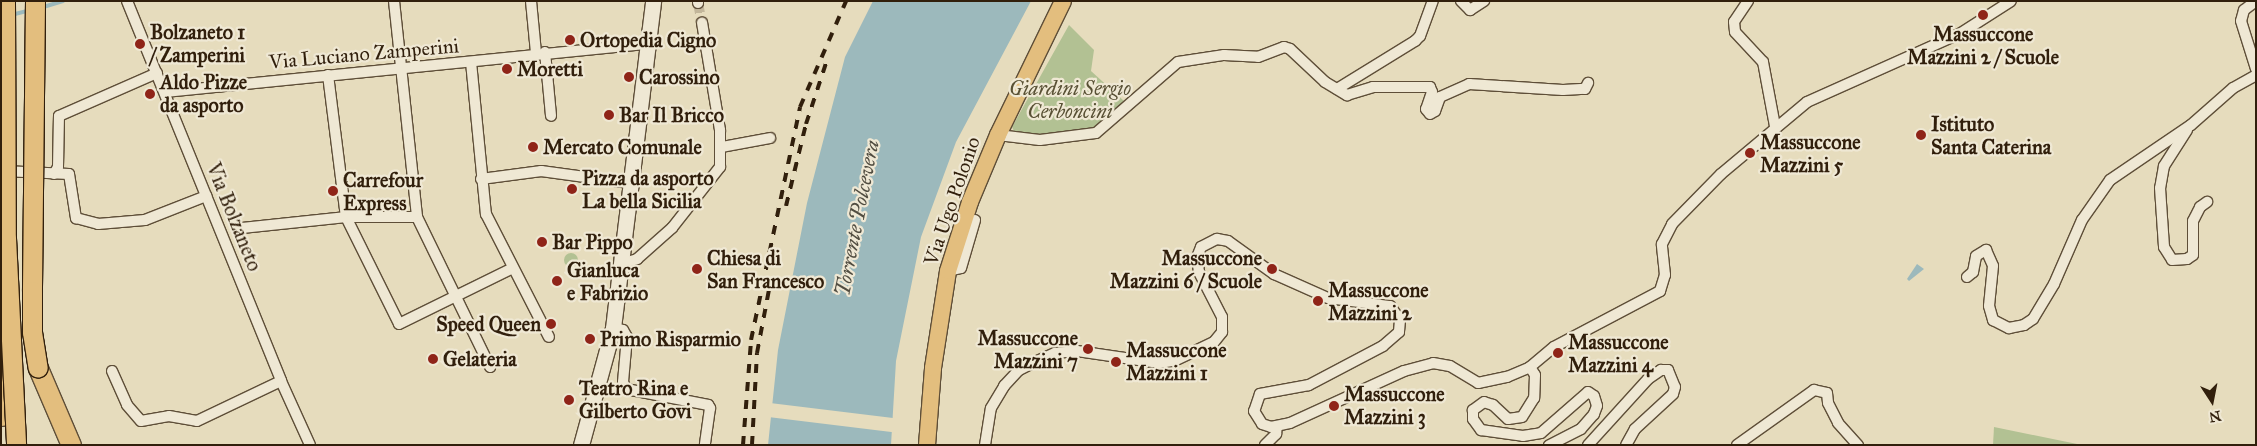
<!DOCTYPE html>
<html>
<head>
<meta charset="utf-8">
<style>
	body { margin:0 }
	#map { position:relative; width:2257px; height:446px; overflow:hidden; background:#e6dcbd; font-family:"IM FELL Great Primer",serif }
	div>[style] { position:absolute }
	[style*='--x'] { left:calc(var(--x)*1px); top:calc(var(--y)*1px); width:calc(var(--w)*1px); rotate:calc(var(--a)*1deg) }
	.green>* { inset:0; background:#b2c193 }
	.round { border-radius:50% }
	.water>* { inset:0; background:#9cb9bc }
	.pier>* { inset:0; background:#e6dcbd; transform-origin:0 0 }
	.stream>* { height:4px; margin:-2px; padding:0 2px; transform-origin:2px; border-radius:2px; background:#9cb9bc }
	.street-tunnel>* { height:10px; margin-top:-5px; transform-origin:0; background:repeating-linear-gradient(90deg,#c2b69a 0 10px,transparent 0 15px) }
	.roads { filter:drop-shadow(1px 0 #5e4e38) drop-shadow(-1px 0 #5e4e38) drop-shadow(0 1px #5e4e38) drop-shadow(0 -1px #5e4e38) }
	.street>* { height:10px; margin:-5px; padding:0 5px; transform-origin:5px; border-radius:5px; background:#efe8d4 }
	.secondary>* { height:15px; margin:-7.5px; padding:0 7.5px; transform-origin:7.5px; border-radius:7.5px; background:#efe8d4 }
	.primary>* { height:16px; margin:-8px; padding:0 8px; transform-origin:8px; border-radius:8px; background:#e3be7e }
	.highway>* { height:19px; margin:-9.5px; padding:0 9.5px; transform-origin:9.5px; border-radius:9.5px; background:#e3be7e }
	.rail>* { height:4px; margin-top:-2px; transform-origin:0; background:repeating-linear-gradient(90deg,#311f0c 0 9px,transparent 0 18px) }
	.bridges { filter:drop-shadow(1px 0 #311f0c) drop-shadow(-1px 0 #311f0c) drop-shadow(0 1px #311f0c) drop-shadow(0 -1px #311f0c) }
	.highway-bridge>* { height:19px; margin:-9.5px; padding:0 9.5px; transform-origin:9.5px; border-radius:9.5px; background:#e3be7e }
	.dots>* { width:14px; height:14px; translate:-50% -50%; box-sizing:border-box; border:2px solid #efe8d4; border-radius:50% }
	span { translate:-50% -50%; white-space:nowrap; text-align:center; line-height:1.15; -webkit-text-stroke:4.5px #efe8d4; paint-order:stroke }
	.poi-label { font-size:20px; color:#311f0c; font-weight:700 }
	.left { translate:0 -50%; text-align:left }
	.right { translate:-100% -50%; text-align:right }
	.street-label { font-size:20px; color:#311f0c }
	.park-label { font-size:20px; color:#585034; font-style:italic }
	.water-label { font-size:21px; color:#514d41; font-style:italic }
	.frame { position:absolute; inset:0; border:2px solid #311f0c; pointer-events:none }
	.north { position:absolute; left:2187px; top:376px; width:50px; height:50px; -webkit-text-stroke:4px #efe8d4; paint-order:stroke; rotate:169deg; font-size:14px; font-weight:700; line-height:20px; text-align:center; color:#311f0c }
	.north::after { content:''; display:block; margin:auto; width:18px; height:22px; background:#311f0c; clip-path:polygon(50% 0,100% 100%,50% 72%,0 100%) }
</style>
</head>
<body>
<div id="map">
	<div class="green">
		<div style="clip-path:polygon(1069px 25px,1094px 50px,1091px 71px,1124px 101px,1107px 122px,1091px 132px,1040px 135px,1014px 131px,1012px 127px)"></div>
		<div class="round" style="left:564px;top:253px;width:14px;height:14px"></div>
		<div style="clip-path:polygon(1994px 427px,2082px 445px,1993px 445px)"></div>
	</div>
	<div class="water">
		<div style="clip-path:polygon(873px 1px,1031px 1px,956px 142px,921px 237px,896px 361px,891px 445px,768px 445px,778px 350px,807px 203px,845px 57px)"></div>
		<div style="clip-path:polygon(1917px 264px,1924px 269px,1909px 281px,1907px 279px)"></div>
	</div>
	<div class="pier">
		<div style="left:770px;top:403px;width:126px;height:14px;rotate:7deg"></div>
	</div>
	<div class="stream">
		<div style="--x:40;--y:8;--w:24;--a:-17"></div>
		<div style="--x:11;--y:15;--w:21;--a:-14"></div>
	</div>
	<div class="street-tunnel">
		<div style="--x:698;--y:3;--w:20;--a:79"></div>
	</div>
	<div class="roads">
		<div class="street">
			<div style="--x:127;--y:1;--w:410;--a:67.9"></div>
			<div style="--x:281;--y:381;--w:70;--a:65.6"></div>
			<div style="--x:394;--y:1;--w:217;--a:83.9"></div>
			<div style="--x:417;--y:217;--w:167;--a:64"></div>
			<div style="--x:531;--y:1;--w:52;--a:84.5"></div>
			<div style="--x:698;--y:1;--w:2;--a:90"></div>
			<div style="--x:1461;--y:1;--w:13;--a:45"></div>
			<div style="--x:1470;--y:10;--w:17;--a:-33"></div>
			<div style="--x:1748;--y:1;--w:25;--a:124"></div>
			<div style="--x:1734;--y:22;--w:10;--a:84"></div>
			<div style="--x:1735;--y:32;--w:41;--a:47"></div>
			<div style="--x:1763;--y:62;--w:65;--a:79.4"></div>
			<div style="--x:2256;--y:1;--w:15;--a:143"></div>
			<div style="--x:2244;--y:10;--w:11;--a:105"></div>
			<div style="--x:2241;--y:21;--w:50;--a:72.6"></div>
			<div style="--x:545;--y:52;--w:64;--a:84.6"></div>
			<div style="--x:471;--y:62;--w:153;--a:84.4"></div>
			<div style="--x:486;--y:214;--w:138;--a:62.9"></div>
			<div style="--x:328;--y:75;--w:143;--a:82.8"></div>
			<div style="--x:346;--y:217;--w:119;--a:63.6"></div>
			<div style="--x:399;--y:324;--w:127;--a:-26.2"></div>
			<div style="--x:1337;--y:89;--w:92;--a:-31.6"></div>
			<div style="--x:1415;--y:41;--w:7;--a:-45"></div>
			<div style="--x:1420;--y:36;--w:37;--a:-70"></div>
			<div style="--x:165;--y:92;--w:485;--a:-5.7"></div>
			<div style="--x:2187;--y:130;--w:43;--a:122.6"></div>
			<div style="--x:2164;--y:166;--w:22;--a:100"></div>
			<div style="--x:2160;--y:188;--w:59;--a:86.1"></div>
			<div style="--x:2164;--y:247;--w:15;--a:58"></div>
			<div style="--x:2172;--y:260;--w:15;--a:-4"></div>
			<div style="--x:2187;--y:259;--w:7;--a:-34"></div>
			<div style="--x:2193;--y:255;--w:34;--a:-90"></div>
			<div style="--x:2193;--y:221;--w:16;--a:-63"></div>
			<div style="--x:2200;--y:207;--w:9;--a:-36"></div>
			<div style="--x:998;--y:135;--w:42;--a:6.8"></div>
			<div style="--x:1040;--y:140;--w:56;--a:-7.1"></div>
			<div style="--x:1096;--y:133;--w:108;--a:-40.9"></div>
			<div style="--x:1178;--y:62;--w:47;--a:-8.7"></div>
			<div style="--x:1224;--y:55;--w:34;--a:3"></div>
			<div style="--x:1258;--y:57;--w:28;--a:-21"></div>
			<div style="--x:1284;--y:47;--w:6;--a:18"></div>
			<div style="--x:1290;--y:49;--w:48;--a:43.3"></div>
			<div style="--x:1325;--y:82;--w:26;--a:31"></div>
			<div style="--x:1347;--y:95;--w:27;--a:-17"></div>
			<div style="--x:1373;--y:87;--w:57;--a:0"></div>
			<div style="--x:1430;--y:87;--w:5;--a:68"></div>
			<div style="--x:1432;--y:92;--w:18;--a:109"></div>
			<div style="--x:1426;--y:109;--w:6;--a:51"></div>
			<div style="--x:1430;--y:114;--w:6;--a:-31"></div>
			<div style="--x:1435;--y:111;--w:15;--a:-70"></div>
			<div style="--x:1440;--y:97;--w:32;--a:-24"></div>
			<div style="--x:1469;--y:84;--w:94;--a:3.7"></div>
			<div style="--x:1563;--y:90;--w:22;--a:-3"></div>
			<div style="--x:1585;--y:89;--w:7;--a:-63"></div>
			<div style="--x:722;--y:147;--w:49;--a:-10.6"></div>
			<div style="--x:3;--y:171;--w:66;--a:2.6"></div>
			<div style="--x:69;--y:174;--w:45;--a:81"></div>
			<div style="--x:76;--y:218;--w:23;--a:15"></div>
			<div style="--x:98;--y:224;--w:47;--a:-4.9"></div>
			<div style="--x:145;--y:220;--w:66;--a:-21.5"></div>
			<div style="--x:54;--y:174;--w:8;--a:-60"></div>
			<div style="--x:58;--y:167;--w:51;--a:-88.9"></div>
			<div style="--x:59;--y:116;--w:107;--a:-23.7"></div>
			<div style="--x:481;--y:179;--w:61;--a:-7.6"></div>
			<div style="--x:541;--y:171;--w:89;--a:7.8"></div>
			<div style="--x:242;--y:228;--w:105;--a:-6"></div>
			<div style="--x:346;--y:217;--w:71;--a:0"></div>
			<div style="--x:621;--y:264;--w:17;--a:-17"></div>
			<div style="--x:637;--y:259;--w:47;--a:-41.5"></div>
			<div style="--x:672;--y:228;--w:78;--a:-51.8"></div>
			<div style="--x:720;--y:167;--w:37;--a:-90"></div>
			<div style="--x:720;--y:130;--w:109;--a:-99.5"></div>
			<div style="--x:948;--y:271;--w:13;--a:-13"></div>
			<div style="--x:961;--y:268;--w:50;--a:-73.7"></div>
			<div style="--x:1967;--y:277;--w:8;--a:-40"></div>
			<div style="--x:1973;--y:272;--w:16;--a:-79"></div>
			<div style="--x:1976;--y:256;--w:12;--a:-31"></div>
			<div style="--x:1986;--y:250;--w:17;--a:66"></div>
			<div style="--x:1993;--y:266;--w:40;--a:95.7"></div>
			<div style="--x:1989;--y:306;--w:15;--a:74"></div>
			<div style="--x:1993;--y:320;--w:18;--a:27"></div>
			<div style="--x:2009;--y:328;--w:15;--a:-11"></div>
			<div style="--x:2024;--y:325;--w:11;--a:-34"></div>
			<div style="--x:2033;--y:319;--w:41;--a:-59"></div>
			<div style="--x:2054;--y:284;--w:70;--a:-66.4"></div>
			<div style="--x:2082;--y:220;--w:49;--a:-55"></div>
			<div style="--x:2110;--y:180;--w:98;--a:-34.2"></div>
			<div style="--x:2191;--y:125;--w:56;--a:-41.4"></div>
			<div style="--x:2233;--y:88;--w:26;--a:-29"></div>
			<div style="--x:613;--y:328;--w:10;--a:11"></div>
			<div style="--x:623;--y:330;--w:8;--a:60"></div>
			<div style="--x:627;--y:337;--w:45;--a:95.1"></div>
			<div style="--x:623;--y:382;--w:8;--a:67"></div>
			<div style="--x:626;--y:389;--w:84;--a:11"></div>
			<div style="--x:708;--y:405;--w:4;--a:56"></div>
			<div style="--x:710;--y:408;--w:37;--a:98"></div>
			<div style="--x:1530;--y:367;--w:9;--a:58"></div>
			<div style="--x:1535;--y:375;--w:23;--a:92"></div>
			<div style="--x:1534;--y:398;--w:22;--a:122"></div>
			<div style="--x:1522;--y:417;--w:14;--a:172"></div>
			<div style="--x:1508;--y:419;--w:21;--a:-137"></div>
			<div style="--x:1493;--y:405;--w:9;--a:-162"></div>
			<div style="--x:1484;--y:402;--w:14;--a:144"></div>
			<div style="--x:1473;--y:410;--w:9;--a:90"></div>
			<div style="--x:1473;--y:419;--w:14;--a:54"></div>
			<div style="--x:1481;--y:430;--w:42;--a:8.1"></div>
			<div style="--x:1523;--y:436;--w:18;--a:-9"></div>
			<div style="--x:1541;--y:433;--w:62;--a:-41.1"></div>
			<div style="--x:1588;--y:392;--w:7;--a:34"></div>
			<div style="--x:1594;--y:396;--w:10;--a:73"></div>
			<div style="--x:1597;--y:406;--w:9;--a:111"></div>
			<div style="--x:1594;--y:414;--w:20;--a:131"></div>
			<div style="--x:1581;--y:429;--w:36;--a:153"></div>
			<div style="--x:112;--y:371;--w:37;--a:66"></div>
			<div style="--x:127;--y:405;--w:21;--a:49"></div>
			<div style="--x:141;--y:421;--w:28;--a:-10"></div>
			<div style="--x:169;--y:416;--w:28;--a:10"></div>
			<div style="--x:197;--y:421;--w:93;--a:-25.5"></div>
			<div style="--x:985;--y:445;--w:37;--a:-81"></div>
			<div style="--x:991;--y:408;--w:26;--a:-59"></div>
			<div style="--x:1004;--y:386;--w:22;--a:-47"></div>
			<div style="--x:1019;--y:370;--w:20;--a:-27"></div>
			<div style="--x:1037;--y:361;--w:20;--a:-24"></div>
			<div style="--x:1055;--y:353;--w:22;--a:-5"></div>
			<div style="--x:1077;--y:351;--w:83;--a:8.3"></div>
			<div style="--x:1159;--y:363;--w:15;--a:-8"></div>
			<div style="--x:1174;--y:361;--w:44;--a:-25.4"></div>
			<div style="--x:1214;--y:342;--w:13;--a:-51"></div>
			<div style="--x:1222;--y:332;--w:15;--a:-90"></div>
			<div style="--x:1222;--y:317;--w:51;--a:-117.1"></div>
			<div style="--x:1199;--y:272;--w:15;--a:-98"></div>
			<div style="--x:1197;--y:257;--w:11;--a:-68"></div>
			<div style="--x:1201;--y:247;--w:18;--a:-27"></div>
			<div style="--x:1217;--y:239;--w:11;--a:10"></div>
			<div style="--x:1228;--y:241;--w:57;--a:35.7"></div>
			<div style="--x:1274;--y:274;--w:59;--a:24"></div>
			<div style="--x:1328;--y:298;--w:63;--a:7.4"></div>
			<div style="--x:1390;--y:306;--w:17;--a:54"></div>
			<div style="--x:1400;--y:320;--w:12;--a:95"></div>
			<div style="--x:1399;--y:332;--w:21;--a:139"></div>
			<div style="--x:1383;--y:346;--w:84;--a:152.2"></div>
			<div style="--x:1309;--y:385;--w:50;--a:169.6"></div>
			<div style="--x:1260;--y:394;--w:18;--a:109"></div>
			<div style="--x:1254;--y:411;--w:15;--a:58"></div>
			<div style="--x:1262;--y:424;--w:9;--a:18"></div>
			<div style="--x:1271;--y:427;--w:19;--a:-12"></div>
			<div style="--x:1290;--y:423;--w:125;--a:-24.5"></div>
			<div style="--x:1404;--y:371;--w:30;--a:-15"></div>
			<div style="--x:1433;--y:363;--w:17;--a:10"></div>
			<div style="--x:1450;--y:366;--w:33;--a:31"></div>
			<div style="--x:1478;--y:383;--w:30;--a:-12"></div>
			<div style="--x:1507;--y:377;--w:25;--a:-23"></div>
			<div style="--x:1530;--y:367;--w:31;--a:-40"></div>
			<div style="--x:1554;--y:347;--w:120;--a:-27.8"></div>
			<div style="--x:1660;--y:291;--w:17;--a:-73"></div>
			<div style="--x:1665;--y:275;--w:31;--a:-96"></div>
			<div style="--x:1662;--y:244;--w:22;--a:-63"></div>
			<div style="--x:1672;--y:224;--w:70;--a:-45.6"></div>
			<div style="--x:1721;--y:174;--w:112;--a:-39.9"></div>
			<div style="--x:1807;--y:102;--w:169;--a:-24.1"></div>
			<div style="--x:1961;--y:33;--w:59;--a:-32.6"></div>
			<div style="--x:1265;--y:445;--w:16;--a:-45"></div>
			<div style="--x:1276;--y:434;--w:8;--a:-83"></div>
			<div style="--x:1588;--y:445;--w:89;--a:-47.7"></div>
			<div style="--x:1648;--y:379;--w:16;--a:-35"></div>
			<div style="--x:1661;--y:370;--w:7;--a:0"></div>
			<div style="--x:1668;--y:370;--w:18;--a:68"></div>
			<div style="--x:1675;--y:387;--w:7;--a:106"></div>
			<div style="--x:1673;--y:394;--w:52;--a:137.4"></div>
			<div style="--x:1635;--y:429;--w:18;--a:119"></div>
			<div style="--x:1737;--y:445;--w:95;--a:-35.5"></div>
			<div style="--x:1814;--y:390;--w:13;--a:13"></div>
			<div style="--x:1827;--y:393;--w:10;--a:84"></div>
			<div style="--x:1828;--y:403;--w:22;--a:63"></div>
			<div style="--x:1838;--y:423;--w:30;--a:48"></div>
		</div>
		<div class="secondary">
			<div style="--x:581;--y:445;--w:121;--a:-74.7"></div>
			<div style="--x:613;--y:328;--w:329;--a:-83"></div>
		</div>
		<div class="primary">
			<div style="--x:927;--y:445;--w:77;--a:-85.5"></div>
			<div style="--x:933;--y:368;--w:98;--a:-81.2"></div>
			<div style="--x:948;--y:271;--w:72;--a:-72.3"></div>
			<div style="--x:970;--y:202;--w:73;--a:-67.3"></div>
			<div style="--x:998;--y:135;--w:149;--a:-64.1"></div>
		</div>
		<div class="highway">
			<div style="--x:38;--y:368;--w:84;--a:66.8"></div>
			<div style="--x:1;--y:416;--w:59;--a:-86.1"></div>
		</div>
	</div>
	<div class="rail">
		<div style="--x:786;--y:206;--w:84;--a:-76.3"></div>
		<div style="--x:806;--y:124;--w:64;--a:-71.8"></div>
		<div style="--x:743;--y:445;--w:105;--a:-85.6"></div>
		<div style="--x:751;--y:340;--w:238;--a:-78.1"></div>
		<div style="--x:800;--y:107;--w:116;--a:-66.5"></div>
		<div style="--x:752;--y:445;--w:92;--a:-86.9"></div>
		<div style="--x:757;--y:353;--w:75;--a:-79.3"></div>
	</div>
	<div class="bridges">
		<div class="highway-bridge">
			<div style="--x:5;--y:1;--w:237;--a:89.8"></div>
			<div style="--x:6;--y:238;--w:207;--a:87.2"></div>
			<div style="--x:35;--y:1;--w:290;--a:90.6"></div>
			<div style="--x:32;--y:291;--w:41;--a:90"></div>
			<div style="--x:32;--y:332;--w:36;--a:81"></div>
		</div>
	</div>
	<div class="dots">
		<div style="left:1983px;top:15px;background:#8f2418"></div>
		<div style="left:570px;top:40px;background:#8f2418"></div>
		<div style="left:140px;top:44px;background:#8f2418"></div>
		<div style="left:507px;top:69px;background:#8f2418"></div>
		<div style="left:629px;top:77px;background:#8f2418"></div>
		<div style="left:150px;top:94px;background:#8f2418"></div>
		<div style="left:609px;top:115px;background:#8f2418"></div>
		<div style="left:1921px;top:135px;background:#8f2418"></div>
		<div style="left:533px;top:147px;background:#8f2418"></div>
		<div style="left:1750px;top:153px;background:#8f2418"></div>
		<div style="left:572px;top:189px;background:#8f2418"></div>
		<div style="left:333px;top:191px;background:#8f2418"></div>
		<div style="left:542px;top:242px;background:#8f2418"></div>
		<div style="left:697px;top:269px;background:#8f2418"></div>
		<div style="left:1272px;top:269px;background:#8f2418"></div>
		<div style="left:557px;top:281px;background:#8f2418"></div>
		<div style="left:1318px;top:301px;background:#8f2418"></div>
		<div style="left:551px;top:324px;background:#8f2418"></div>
		<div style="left:590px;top:339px;background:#8f2418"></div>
		<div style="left:1088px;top:349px;background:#8f2418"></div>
		<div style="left:1558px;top:353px;background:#8f2418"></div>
		<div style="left:433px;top:359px;background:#8f2418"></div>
		<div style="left:1116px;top:362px;background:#8f2418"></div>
		<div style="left:569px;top:400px;background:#8f2418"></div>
		<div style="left:1334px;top:406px;background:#8f2418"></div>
	</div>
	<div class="poi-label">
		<span class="left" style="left:150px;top:44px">Bolzaneto 1<br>/ Zamperini</span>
		<span style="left:1983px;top:46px">Massuccone<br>Mazzini 2 / Scuole</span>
		<span class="left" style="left:580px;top:40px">Ortopedia Cigno</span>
		<span class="left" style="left:517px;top:69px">Moretti</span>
		<span class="left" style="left:639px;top:77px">Carossino</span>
		<span class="left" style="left:160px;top:94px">Aldo Pizze<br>da asporto</span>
		<span class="left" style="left:619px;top:115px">Bar Il Bricco</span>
		<span class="left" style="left:1931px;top:136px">Istituto<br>Santa Caterina</span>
		<span class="left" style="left:1760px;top:154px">Massuccone<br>Mazzini 5</span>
		<span class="left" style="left:543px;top:147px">Mercato Comunale</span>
		<span class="left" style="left:582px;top:190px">Pizza da asporto<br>La bella Sicilia</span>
		<span class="left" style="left:343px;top:192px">Carrefour<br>Express</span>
		<span class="left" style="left:552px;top:242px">Bar Pippo</span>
		<span class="left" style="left:707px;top:270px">Chiesa di<br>San Francesco</span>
		<span class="right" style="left:1262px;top:270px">Massuccone<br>Mazzini 6 / Scuole</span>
		<span class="left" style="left:567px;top:282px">Gianluca<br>e Fabrizio</span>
		<span class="left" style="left:1328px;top:302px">Massuccone<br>Mazzini 2</span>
		<span class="right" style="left:541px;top:324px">Speed Queen</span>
		<span class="right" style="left:1078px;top:350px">Massuccone<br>Mazzini 7</span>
		<span class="left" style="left:600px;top:339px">Primo Risparmio</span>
		<span class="left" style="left:1568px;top:354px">Massuccone<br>Mazzini 4</span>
		<span class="left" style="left:1126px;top:362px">Massuccone<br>Mazzini 1</span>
		<span class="left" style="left:443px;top:359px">Gelateria</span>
		<span class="left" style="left:579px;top:400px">Teatro Rina e<br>Gilberto Govi</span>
		<span class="left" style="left:1344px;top:406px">Massuccone<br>Mazzini 3</span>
	</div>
	<div class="street-label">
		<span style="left:364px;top:54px;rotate:-5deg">Via Luciano Zamperini</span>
		<span style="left:952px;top:201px;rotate:-71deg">Via Ugo Polonio</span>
		<span style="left:234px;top:217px;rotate:68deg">Via Bolzaneto</span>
	</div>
	<div class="park-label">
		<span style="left:1070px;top:100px">Giardini Sergio<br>Cerboncini</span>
	</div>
	<div class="water-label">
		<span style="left:857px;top:218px;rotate:-79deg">Torrente Polcevera</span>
	</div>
	<div class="frame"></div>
	<div class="north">N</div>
</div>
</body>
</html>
